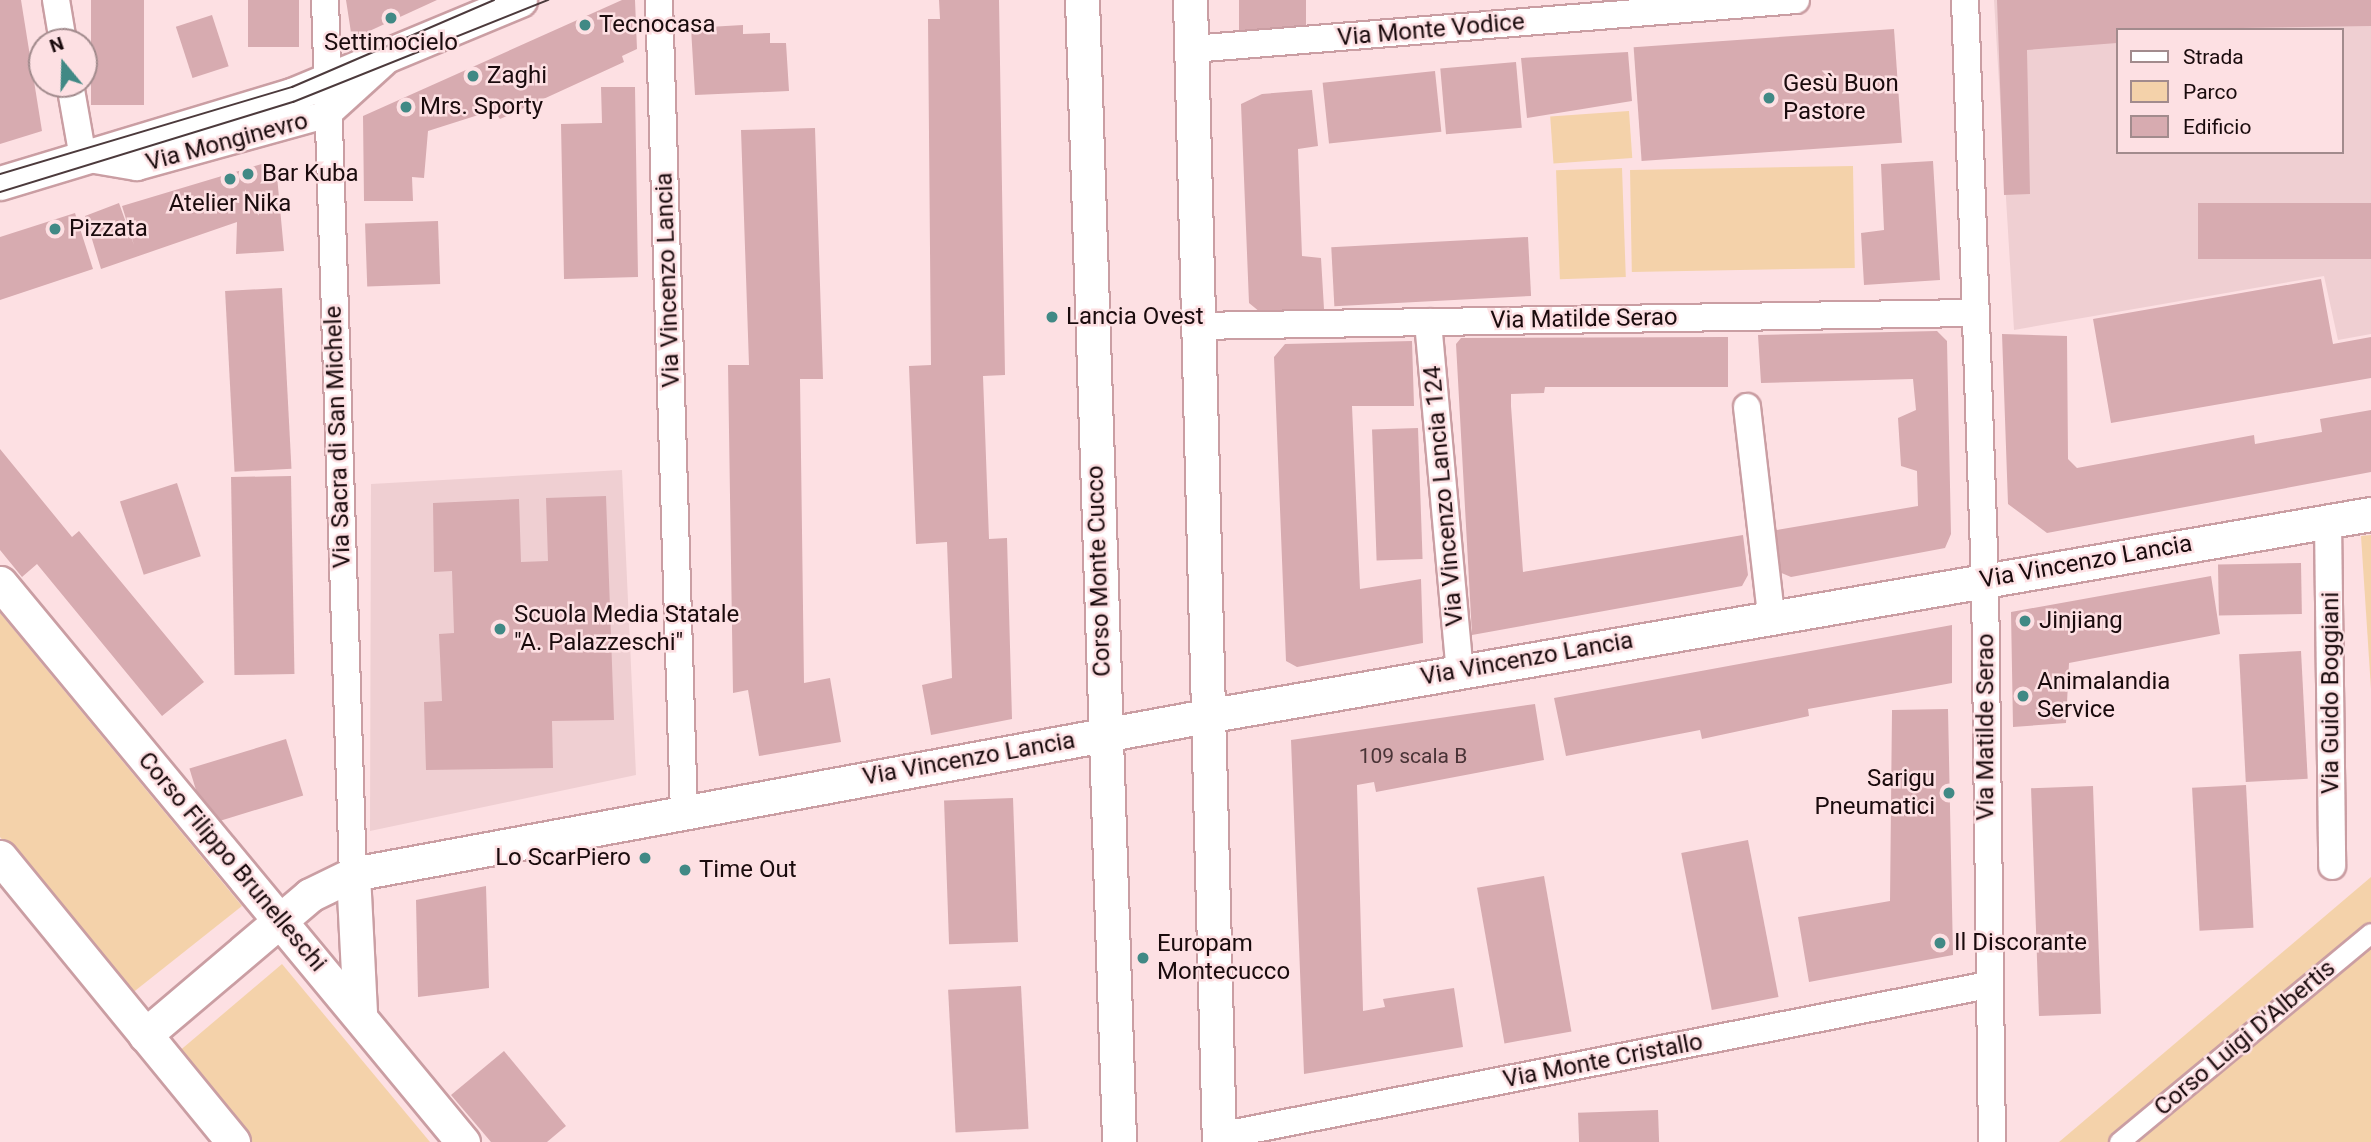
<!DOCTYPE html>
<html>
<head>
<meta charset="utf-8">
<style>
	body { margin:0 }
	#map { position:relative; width:2371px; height:1142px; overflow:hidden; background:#fde0e3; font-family:Roboto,sans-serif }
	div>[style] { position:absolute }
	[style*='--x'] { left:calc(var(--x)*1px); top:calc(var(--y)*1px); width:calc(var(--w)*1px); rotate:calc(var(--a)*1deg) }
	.built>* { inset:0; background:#efcfd2 }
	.green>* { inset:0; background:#f4d2aa; transform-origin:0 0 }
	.building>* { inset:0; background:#d7abb0; transform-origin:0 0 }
	.roads { filter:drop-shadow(2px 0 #ca9ea3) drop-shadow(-2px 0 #ca9ea3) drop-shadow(0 2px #ca9ea3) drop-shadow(0 -2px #ca9ea3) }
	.pedestrian>* { height:19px; margin:-9.5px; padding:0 9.5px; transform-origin:9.5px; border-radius:9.5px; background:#fff }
	.minor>* { height:26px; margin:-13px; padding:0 13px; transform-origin:13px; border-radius:13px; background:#fff }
	.tertiary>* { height:33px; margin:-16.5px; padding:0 16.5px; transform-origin:16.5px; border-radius:16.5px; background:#fff }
	.tram>* { height:2px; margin:-1px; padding:0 1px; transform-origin:1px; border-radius:1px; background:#4c3a3c }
	.dots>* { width:19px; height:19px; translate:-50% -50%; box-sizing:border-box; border:4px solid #fde0e3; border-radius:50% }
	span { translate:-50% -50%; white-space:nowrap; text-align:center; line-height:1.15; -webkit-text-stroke:5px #fde0e3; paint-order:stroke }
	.number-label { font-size:21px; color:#493336 }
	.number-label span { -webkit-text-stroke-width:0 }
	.poi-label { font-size:24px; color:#1a0b0d }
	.left { translate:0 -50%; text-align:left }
	.right { translate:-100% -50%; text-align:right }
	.street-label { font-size:24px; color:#1a0b0d }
	.legend { position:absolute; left:2116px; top:28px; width:228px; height:126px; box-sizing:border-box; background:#fde0e3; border:2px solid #a28b8d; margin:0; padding:9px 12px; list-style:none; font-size:21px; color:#1a0b0d }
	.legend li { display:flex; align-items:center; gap:14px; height:35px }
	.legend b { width:35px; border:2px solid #a28b8d }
	.north { position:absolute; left:28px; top:28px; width:70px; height:70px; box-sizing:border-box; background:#fde0e3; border:2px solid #a28b8d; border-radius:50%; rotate:341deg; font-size:19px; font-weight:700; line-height:28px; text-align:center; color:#1a0b0d }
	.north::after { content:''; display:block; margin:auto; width:24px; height:32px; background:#418985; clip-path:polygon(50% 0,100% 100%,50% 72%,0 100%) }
</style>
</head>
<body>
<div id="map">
	<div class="built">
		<div style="clip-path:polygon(evenodd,1994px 0,2371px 0,2371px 334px,2338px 340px,2324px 276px,2014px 330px,1994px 0,2117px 30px,2341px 30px,2341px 152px,2117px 152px,2117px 30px)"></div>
		<div style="clip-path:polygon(622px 470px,636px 775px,370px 831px,371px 484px)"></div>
	</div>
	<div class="green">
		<div style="left:1629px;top:111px;width:47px;height:79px;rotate:86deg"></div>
		<div style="left:1853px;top:166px;width:102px;height:223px;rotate:89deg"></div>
		<div style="left:1622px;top:168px;width:109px;height:66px;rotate:88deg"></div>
		<div style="clip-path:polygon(2371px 535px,2371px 689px,2361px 536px)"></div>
		<div style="clip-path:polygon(0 613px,242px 906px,131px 994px,0 837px)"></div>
		<div style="clip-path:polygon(2371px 877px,2371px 1142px,2059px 1142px)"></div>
		<div style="clip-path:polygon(282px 964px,430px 1142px,250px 1142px,177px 1053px)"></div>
	</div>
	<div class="building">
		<div style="clip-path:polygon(0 0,21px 0,42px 131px,0 144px)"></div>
		<div style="left:91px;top:0;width:53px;height:105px"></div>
		<div style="left:248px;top:0;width:51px;height:47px"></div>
		<div style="clip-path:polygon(346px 0,437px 0,352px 39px)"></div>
		<div style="clip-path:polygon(622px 0,635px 0,637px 49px,622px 56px,624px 62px,500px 119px,494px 110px,428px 131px,424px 178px,412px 177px,413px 201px,364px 201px,363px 116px)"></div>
		<div style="clip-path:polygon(939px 0,999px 0,1005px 375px,983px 376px,989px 539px,1007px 538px,1012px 719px,931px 735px,922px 685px,952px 678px,947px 542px,916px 544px,909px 366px,931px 365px,928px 19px,940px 19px)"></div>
		<div style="left:1239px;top:0;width:67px;height:33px"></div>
		<div style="clip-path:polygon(1997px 0,2371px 0,2371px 26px,2117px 30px,2117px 43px,2027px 50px,2030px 194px,2004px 195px)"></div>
		<div style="left:212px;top:15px;width:54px;height:38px;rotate:72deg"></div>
		<div style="clip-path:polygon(743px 25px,743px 34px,770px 33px,770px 43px,786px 43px,789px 91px,695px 95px,691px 28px)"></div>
		<div style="left:1894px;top:29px;width:114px;height:261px;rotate:86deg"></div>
		<div style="clip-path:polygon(1628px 52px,1632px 101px,1527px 118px,1521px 58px)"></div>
		<div style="left:1516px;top:62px;width:66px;height:76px;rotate:85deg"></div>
		<div style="left:1435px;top:71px;width:61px;height:113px;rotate:84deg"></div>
		<div style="clip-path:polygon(601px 87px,635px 87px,638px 277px,564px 279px,561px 124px,602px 123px)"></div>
		<div style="clip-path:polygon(1312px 90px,1318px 146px,1298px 149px,1302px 256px,1321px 258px,1324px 309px,1260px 312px,1249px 303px,1241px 104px,1262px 94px)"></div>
		<div style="clip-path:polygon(815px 128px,823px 379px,800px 379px,804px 683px,830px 678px,841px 742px,759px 756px,748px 690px,733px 693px,728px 365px,749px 365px,741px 130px)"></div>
		<div style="clip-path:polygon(1933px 161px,1940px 280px,1864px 285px,1861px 233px,1884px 230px,1881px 164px)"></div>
		<div style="clip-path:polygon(265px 163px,277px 176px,284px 251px,236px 254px,237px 222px,101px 269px,85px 216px,119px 203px,134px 245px,122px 206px)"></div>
		<div style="left:2371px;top:203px;width:56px;height:173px;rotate:90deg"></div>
		<div style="clip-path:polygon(75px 213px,93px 269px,0 300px,0 237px)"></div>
		<div style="left:438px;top:221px;width:63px;height:73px;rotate:88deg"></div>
		<div style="left:1528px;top:237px;width:59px;height:197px;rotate:87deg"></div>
		<div style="clip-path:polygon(2321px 279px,2333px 344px,2371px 337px,2371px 378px,2111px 423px,2093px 319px)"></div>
		<div style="left:282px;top:288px;width:181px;height:57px;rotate:87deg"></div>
		<div style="clip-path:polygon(1937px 331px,1947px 341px,1951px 534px,1945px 548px,1791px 577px,1777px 571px,1771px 531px,1918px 506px,1917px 471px,1901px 466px,1898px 418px,1916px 410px,1913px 379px,1761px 383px,1758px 335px)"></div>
		<div style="clip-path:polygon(2002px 334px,2067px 336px,2068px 459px,2077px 468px,2254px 435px,2255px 444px,2322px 432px,2320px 419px,2371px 410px,2371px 472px,2047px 533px,2008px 504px)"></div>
		<div style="clip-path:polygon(1728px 337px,1728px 387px,1545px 387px,1544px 393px,1511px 394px,1511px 406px,1523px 572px,1743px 535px,1748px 575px,1742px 586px,1472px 635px,1456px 344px,1461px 338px)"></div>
		<div style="clip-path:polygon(1412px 341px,1414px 406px,1352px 406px,1360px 589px,1421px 579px,1423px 643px,1297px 667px,1286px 661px,1274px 357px,1285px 344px)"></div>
		<div style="left:1418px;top:428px;width:131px;height:46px;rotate:88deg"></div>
		<div style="clip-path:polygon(0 449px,72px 537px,79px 531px,204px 682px,162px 716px,37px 564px,22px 577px,0 550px)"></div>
		<div style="left:291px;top:476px;width:198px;height:60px;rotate:89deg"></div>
		<div style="left:177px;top:483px;width:77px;height:60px;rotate:72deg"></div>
		<div style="clip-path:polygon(606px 496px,614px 720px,552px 721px,553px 768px,426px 770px,424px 702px,442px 701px,439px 634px,454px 633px,452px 571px,434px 572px,433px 503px,519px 499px,521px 562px,548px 561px,546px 498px)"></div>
		<div style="left:2301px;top:563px;width:51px;height:83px;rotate:89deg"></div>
		<div style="clip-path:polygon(2211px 576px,2220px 634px,2069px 663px,2066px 723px,2013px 727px,2011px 612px)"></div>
		<div style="clip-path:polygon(1952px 625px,1952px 683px,1808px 709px,1809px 716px,1702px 739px,1700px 730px,1566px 756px,1554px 698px)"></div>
		<div style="left:2301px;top:651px;width:128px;height:62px;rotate:87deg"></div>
		<div style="clip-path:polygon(1535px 704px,1544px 760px,1376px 792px,1374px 782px,1357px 785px,1363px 1011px,1385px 1007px,1383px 999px,1454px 988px,1463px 1047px,1304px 1074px,1291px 740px)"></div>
		<div style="clip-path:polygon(1948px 709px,1953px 955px,1809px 982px,1798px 917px,1890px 901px,1892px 710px)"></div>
		<div style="left:286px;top:739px;width:59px;height:101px;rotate:73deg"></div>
		<div style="left:2246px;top:785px;width:143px;height:54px;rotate:87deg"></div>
		<div style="left:2093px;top:786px;width:228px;height:62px;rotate:88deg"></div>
		<div style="left:1013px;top:798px;width:144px;height:69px;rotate:88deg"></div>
		<div style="left:1748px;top:840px;width:160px;height:68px;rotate:79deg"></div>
		<div style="left:1544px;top:876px;width:158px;height:68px;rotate:80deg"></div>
		<div style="clip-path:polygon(486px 886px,489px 988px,418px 997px,416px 900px)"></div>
		<div style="left:1021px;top:986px;width:143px;height:73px;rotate:87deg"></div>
		<div style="clip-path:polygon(504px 1051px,566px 1126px,547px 1142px,491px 1142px,451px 1095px)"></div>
		<div style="left:1658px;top:1110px;width:32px;height:80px;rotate:88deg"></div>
	</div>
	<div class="roads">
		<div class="pedestrian">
			<div style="--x:2119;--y:1142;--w:327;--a:-39.7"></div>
		</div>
		<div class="minor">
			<div style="--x:56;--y:0;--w:43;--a:80.5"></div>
			<div style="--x:325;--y:0;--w:874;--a:88.17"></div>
			<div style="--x:659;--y:0;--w:812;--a:88.24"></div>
			<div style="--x:1965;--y:0;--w:580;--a:88.03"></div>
			<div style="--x:1985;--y:580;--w:562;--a:89.29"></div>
			<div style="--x:1192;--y:49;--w:606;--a:-4.64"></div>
			<div style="--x:70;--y:84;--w:75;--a:80"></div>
			<div style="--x:83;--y:158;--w:55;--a:9.5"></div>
			<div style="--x:137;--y:167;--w:198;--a:-15.5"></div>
			<div style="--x:328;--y:114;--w:76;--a:-42.3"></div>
			<div style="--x:1428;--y:322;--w:350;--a:84.8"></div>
			<div style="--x:1195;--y:326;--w:778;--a:-0.96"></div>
			<div style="--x:1747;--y:407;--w:210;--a:83.4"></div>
			<div style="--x:2328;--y:521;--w:345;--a:89.3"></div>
			<div style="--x:1219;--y:1136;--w:784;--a:-11.11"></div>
		</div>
		<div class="tertiary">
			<div style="--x:1082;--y:0;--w:1143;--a:88.14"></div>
			<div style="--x:1190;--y:0;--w:1142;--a:88.55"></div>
			<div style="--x:0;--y:183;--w:305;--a:-16.8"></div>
			<div style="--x:292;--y:95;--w:247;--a:-22.6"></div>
			<div style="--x:0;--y:583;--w:726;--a:50.37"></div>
			<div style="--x:0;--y:857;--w:368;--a:50.7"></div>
			<div style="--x:353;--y:874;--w:139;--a:87.1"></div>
			<div style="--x:145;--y:1035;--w:216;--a:-40.3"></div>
			<div style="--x:310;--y:895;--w:48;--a:-26"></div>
			<div style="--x:353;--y:874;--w:868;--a:-10.49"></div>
			<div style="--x:1206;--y:716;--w:1182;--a:-9.84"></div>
		</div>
	</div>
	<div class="tram">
		<div style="--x:0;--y:174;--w:305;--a:-16.6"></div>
		<div style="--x:292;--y:87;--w:220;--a:-23.3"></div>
		<div style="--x:0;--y:192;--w:307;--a:-17.1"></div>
		<div style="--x:293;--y:102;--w:275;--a:-21.8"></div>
	</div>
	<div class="dots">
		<div style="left:391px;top:18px;background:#418985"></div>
		<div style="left:585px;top:25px;background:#418985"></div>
		<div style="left:473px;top:76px;background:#418985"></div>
		<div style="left:1769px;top:98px;background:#418985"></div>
		<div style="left:406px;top:107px;background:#418985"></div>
		<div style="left:248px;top:174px;background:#418985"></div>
		<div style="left:230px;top:179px;background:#418985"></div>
		<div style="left:55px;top:229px;background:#418985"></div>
		<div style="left:1052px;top:317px;background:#418985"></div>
		<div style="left:2025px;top:621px;background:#418985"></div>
		<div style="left:500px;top:629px;background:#418985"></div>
		<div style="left:2023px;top:696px;background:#418985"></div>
		<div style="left:1949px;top:793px;background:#418985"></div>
		<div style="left:645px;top:858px;background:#418985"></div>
		<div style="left:685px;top:870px;background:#418985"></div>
		<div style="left:1940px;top:943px;background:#418985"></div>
		<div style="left:1143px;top:958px;background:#418985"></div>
	</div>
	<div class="number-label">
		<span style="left:1413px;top:756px">109 scala B</span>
	</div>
	<div class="poi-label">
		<span class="left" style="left:599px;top:25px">Tecnocasa</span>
		<span style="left:391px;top:43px">Settimocielo</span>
		<span class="left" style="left:487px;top:76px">Zaghi</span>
		<span class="left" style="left:1783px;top:98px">Gesù Buon<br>Pastore</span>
		<span class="left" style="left:420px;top:107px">Mrs. Sporty</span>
		<span class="left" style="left:262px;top:174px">Bar Kuba</span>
		<span style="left:230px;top:204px">Atelier Nika</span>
		<span class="left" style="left:69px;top:229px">Pizzata</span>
		<span class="left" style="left:1066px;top:317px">Lancia Ovest</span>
		<span class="left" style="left:514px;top:629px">Scuola Media Statale<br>"A. Palazzeschi"</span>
		<span class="left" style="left:2039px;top:621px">Jinjiang</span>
		<span class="left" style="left:2037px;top:696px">Animalandia<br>Service</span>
		<span class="right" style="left:1935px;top:793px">Sarigu<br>Pneumatici</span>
		<span class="right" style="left:631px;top:858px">Lo ScarPiero</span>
		<span class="left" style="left:699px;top:870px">Time Out</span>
		<span class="left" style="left:1954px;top:943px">Il Discorante</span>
		<span class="left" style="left:1157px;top:958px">Europam<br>Montecucco</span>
	</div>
	<div class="street-label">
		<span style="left:1431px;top:30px;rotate:-5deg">Via Monte Vodice</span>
		<span style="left:227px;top:142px;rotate:-15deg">Via Monginevro</span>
		<span style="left:668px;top:280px;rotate:-92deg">Via Vincenzo Lancia</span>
		<span style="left:1584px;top:319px;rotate:-1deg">Via Matilde Serao</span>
		<span style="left:338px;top:437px;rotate:-92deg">Via Sacra di San Michele</span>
		<span style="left:1444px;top:496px;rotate:-95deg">Via Vincenzo Lancia 124</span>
		<span style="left:2086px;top:562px;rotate:-10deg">Via Vincenzo Lancia</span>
		<span style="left:1099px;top:571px;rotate:-92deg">Corso Monte Cucco</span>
		<span style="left:1527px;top:659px;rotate:-10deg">Via Vincenzo Lancia</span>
		<span style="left:2331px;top:693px;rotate:-90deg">Via Guido Boggiani</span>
		<span style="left:1986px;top:727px;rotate:-90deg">Via Matilde Serao</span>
		<span style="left:969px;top:759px;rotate:-10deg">Via Vincenzo Lancia</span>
		<span style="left:232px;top:862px;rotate:50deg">Corso Filippo Brunelleschi</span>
		<span style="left:2245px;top:1038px;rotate:-40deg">Corso Luigi D'Albertis</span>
		<span style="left:1603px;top:1061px;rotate:-11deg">Via Monte Cristallo</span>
	</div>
	<ul class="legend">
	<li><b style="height:9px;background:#fff"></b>Strada</li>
	<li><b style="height:19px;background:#f4d2aa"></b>Parco</li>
	<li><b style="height:19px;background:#d7abb0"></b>Edificio</li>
	</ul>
	<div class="north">N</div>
</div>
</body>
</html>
